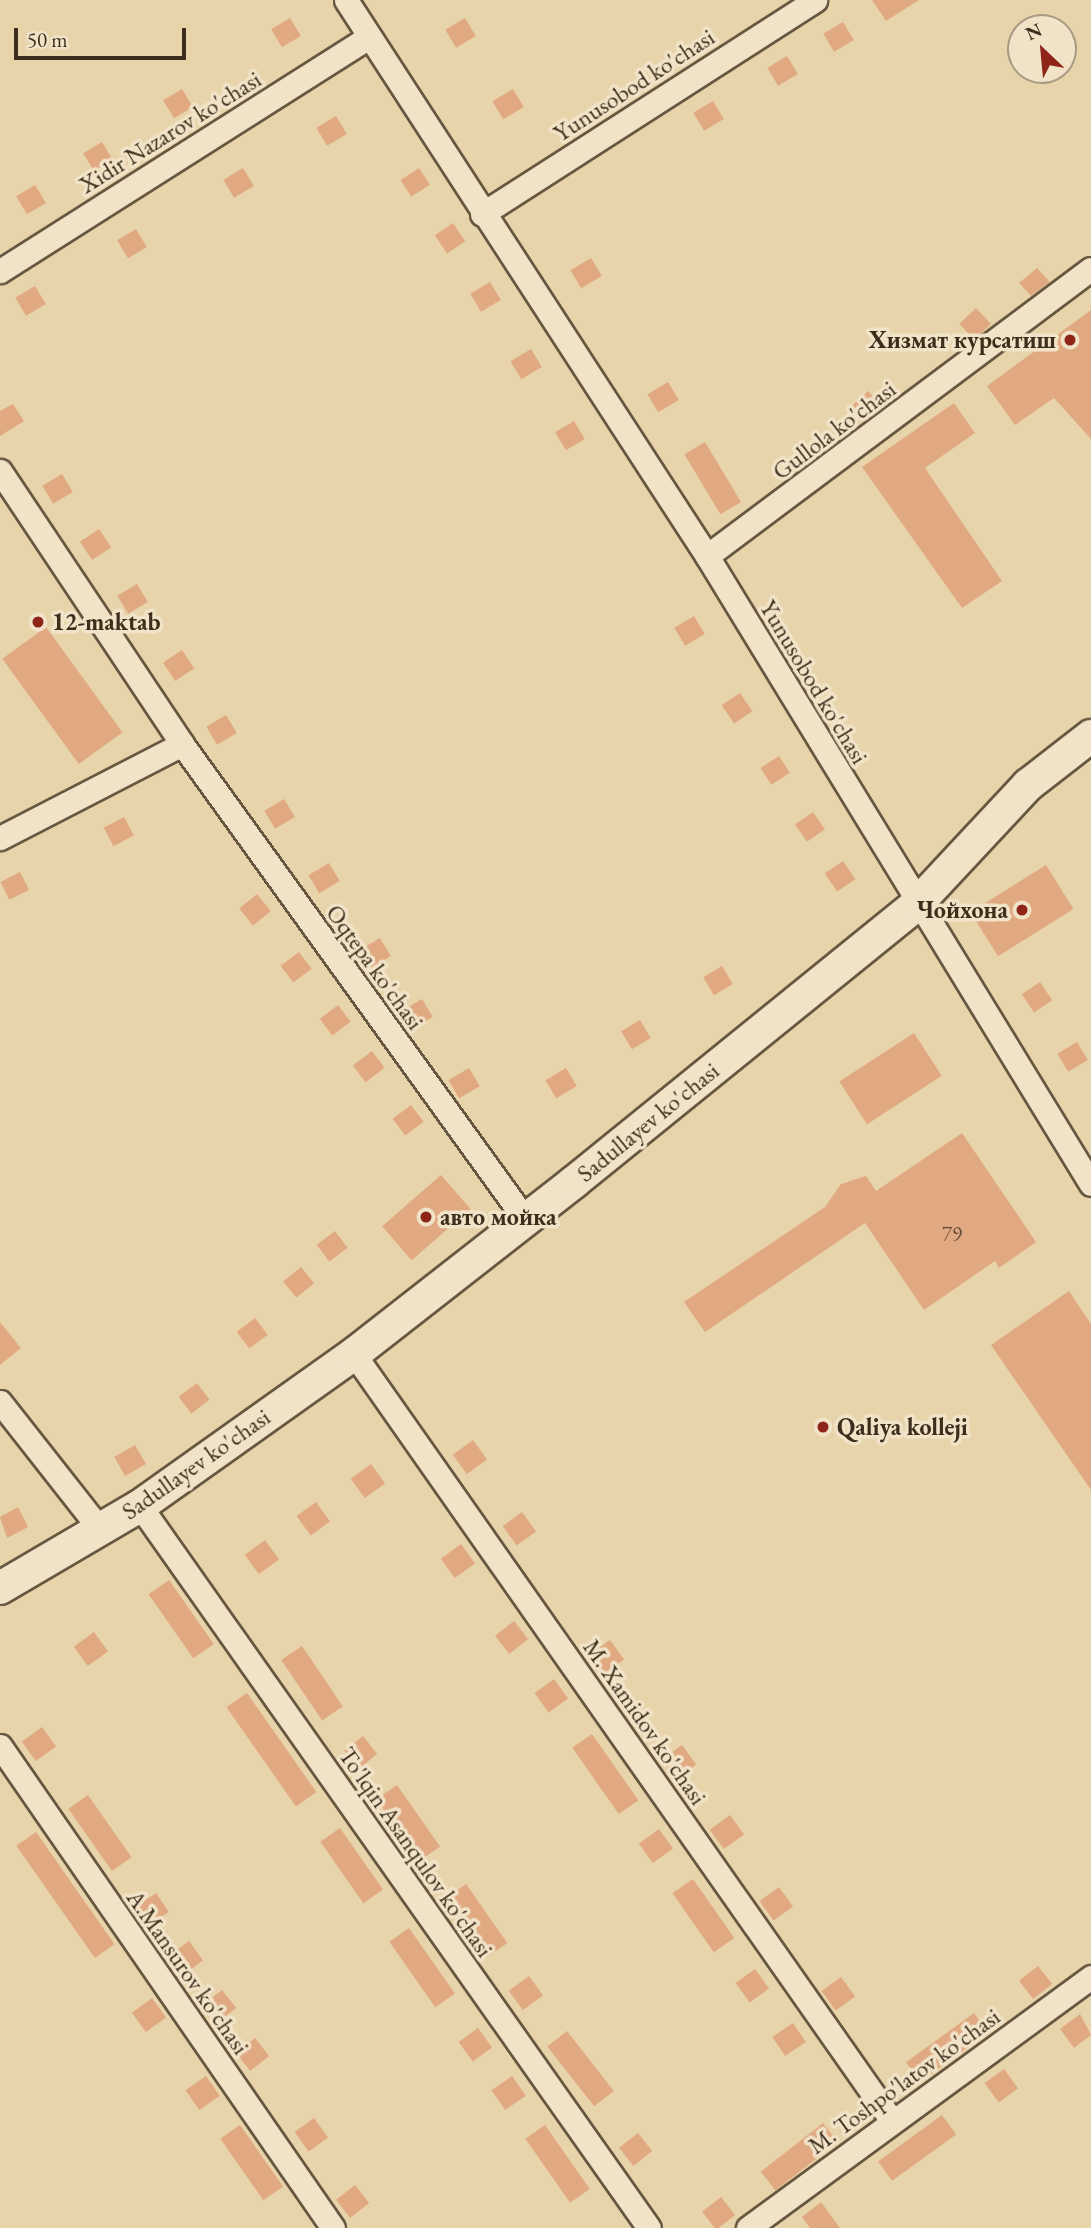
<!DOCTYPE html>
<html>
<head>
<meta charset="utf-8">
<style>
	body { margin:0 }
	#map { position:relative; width:1091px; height:2228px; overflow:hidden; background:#e8d4aa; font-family:"EB Garamond",serif }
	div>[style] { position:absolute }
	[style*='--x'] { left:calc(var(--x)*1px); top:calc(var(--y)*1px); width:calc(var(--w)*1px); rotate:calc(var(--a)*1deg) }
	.building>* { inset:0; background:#e1a982; transform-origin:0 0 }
	.roads { filter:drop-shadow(2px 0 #675740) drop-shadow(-2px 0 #675740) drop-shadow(0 2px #675740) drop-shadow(0 -2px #675740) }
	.street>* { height:23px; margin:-11.5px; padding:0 11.5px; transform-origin:11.5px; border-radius:11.5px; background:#f0e3c8 }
	.secondary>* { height:32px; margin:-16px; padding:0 16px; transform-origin:16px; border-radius:16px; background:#f0e3c8 }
	.dots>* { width:19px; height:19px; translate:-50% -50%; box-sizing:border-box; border:4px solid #f0e3c8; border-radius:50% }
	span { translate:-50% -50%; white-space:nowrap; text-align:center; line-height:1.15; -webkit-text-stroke:7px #f0e3c8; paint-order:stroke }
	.number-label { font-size:21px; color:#654c36 }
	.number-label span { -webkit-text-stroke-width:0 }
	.street-label { font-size:24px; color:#3c2d1c }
	.poi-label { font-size:24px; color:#3c2d1c; font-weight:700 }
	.right { translate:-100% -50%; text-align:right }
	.left { translate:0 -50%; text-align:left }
	.north { position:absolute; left:1007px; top:14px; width:70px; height:70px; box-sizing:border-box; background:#f0e3c8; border:2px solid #a89a83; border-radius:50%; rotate:334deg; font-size:19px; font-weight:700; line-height:28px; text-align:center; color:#3c2d1c }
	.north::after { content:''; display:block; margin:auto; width:24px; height:32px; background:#8f2418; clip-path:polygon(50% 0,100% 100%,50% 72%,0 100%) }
	.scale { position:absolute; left:14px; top:28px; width:172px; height:32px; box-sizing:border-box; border:4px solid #3c2d1c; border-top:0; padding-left:9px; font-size:21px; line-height:24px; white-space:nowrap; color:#3c2d1c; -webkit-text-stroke:5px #f0e3c8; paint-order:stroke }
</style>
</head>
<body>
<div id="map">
	<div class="building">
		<div style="clip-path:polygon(872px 0,919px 0,886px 21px)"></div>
		<div style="left:290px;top:18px;width:21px;height:22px;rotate:59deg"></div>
		<div style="left:465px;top:18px;width:21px;height:23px;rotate:59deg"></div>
		<div style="left:843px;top:22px;width:21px;height:23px;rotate:59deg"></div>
		<div style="left:787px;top:56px;width:21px;height:23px;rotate:59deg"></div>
		<div style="left:182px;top:89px;width:21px;height:22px;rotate:59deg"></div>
		<div style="left:513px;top:89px;width:21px;height:24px;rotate:59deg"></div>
		<div style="left:713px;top:101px;width:21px;height:23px;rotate:59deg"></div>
		<div style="left:336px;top:116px;width:21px;height:23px;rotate:59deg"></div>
		<div style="left:102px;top:142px;width:21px;height:22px;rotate:59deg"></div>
		<div style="left:243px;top:168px;width:21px;height:23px;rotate:59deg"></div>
		<div style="left:419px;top:168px;width:20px;height:22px;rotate:57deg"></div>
		<div style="left:35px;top:185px;width:21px;height:22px;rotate:59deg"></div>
		<div style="left:453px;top:223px;width:22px;height:22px;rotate:56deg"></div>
		<div style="left:136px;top:229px;width:21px;height:22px;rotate:59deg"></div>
		<div style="left:591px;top:258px;width:21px;height:24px;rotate:59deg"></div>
		<div style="clip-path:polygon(1037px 268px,1050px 282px,1031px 296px,1019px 283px)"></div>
		<div style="left:490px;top:282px;width:21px;height:23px;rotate:59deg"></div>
		<div style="left:35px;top:286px;width:21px;height:23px;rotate:59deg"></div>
		<div style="left:976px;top:308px;width:22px;height:23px;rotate:47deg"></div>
		<div style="clip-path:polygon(1091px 310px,1091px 439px,1054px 398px,1015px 425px,987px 386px)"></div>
		<div style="left:531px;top:349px;width:21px;height:24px;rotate:59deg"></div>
		<div style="left:668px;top:382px;width:21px;height:24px;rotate:59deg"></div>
		<div style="left:868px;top:391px;width:21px;height:23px;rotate:47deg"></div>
		<div style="clip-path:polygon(954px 403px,975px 433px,925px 468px,1002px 581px,962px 608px,862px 467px)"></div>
		<div style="clip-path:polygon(13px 404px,24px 421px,0 436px,0 411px)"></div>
		<div style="left:574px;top:421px;width:21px;height:22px;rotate:59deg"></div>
		<div style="left:705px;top:442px;width:70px;height:24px;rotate:59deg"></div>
		<div style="left:62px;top:474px;width:21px;height:23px;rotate:59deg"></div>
		<div style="left:99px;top:529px;width:22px;height:23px;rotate:56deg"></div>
		<div style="left:137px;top:584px;width:21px;height:23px;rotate:59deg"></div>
		<div style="left:694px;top:616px;width:21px;height:23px;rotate:59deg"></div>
		<div style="left:46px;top:627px;width:130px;height:54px;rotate:54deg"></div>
		<div style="left:182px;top:650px;width:22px;height:23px;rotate:56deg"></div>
		<div style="left:740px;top:693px;width:22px;height:22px;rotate:56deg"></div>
		<div style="left:226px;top:715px;width:21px;height:23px;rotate:59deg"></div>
		<div style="left:779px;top:756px;width:20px;height:22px;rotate:57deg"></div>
		<div style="left:284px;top:799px;width:21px;height:23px;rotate:59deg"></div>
		<div style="left:813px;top:812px;width:21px;height:22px;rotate:55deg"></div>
		<div style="left:124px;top:817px;width:21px;height:23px;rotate:62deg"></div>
		<div style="left:843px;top:861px;width:22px;height:22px;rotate:56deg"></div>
		<div style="left:329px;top:863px;width:21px;height:24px;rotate:59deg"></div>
		<div style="left:1046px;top:865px;width:52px;height:89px;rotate:58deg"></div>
		<div style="left:20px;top:872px;width:20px;height:22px;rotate:63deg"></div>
		<div style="left:257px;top:894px;width:22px;height:23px;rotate:51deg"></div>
		<div style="left:380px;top:938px;width:21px;height:23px;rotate:59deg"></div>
		<div style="left:299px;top:952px;width:21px;height:23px;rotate:53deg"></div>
		<div style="left:722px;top:966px;width:21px;height:22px;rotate:59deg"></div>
		<div style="left:1040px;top:982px;width:22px;height:22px;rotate:56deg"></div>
		<div style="left:422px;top:999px;width:21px;height:23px;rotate:59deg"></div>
		<div style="left:338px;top:1005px;width:21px;height:23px;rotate:53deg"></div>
		<div style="left:640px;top:1020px;width:21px;height:22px;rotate:59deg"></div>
		<div style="left:914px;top:1033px;width:51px;height:89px;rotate:57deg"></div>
		<div style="left:1077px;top:1042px;width:21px;height:23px;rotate:59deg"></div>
		<div style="left:372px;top:1051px;width:21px;height:24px;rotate:53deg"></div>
		<div style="left:469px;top:1068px;width:21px;height:24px;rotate:59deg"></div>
		<div style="left:566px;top:1068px;width:21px;height:24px;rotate:59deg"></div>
		<div style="left:411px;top:1105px;width:21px;height:23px;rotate:53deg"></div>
		<div style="clip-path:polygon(962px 1133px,1036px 1242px,999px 1268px,995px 1261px,924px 1310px,865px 1223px,705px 1332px,684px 1302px,825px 1207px,841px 1184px,866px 1176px,876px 1191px)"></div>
		<div style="left:441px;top:1175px;width:45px;height:78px;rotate:49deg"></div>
		<div style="left:335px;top:1231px;width:21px;height:23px;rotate:53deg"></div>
		<div style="left:301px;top:1267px;width:21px;height:23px;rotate:51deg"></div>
		<div style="clip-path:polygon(1069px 1291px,1091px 1324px,1091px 1490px,991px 1345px)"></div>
		<div style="left:255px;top:1318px;width:21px;height:23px;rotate:53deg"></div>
		<div style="clip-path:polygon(0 1322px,21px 1348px,0 1365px)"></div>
		<div style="left:197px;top:1383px;width:21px;height:23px;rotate:53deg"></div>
		<div style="left:473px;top:1440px;width:24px;height:25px;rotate:54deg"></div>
		<div style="left:135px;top:1445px;width:22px;height:24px;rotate:60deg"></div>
		<div style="left:371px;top:1464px;width:24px;height:25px;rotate:54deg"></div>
		<div style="left:316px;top:1502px;width:24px;height:24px;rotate:54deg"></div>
		<div style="clip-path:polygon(18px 1507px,28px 1527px,7px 1538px,0 1517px)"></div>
		<div style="left:522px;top:1512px;width:24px;height:24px;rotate:54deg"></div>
		<div style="left:265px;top:1540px;width:24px;height:25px;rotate:54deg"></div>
		<div style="left:461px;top:1544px;width:24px;height:25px;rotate:54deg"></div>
		<div style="left:169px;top:1580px;width:78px;height:25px;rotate:55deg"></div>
		<div style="left:514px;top:1621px;width:23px;height:24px;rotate:52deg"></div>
		<div style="left:94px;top:1632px;width:24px;height:25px;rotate:54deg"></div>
		<div style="left:610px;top:1640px;width:24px;height:25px;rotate:54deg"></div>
		<div style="left:302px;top:1646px;width:73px;height:25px;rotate:56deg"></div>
		<div style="left:554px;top:1679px;width:24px;height:24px;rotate:54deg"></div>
		<div style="left:247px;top:1693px;width:121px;height:25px;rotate:55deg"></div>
		<div style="left:42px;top:1727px;width:24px;height:25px;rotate:54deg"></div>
		<div style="left:592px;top:1734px;width:81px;height:24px;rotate:55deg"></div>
		<div style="left:363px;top:1736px;width:23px;height:24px;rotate:52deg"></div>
		<div style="left:682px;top:1745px;width:24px;height:25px;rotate:54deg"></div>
		<div style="left:397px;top:1785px;width:75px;height:25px;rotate:55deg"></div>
		<div style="left:88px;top:1795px;width:76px;height:24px;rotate:55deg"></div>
		<div style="left:730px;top:1815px;width:24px;height:25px;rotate:54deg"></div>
		<div style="left:340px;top:1828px;width:75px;height:24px;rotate:55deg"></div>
		<div style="left:659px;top:1829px;width:24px;height:25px;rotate:54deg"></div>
		<div style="left:36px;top:1832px;width:137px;height:24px;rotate:55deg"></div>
		<div style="left:693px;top:1879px;width:72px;height:25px;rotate:55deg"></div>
		<div style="left:466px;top:1884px;width:72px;height:25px;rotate:55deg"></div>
		<div style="left:779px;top:1887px;width:24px;height:24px;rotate:54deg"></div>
		<div style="left:156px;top:1893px;width:23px;height:24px;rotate:56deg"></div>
		<div style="left:409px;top:1928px;width:80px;height:24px;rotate:55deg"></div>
		<div style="left:189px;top:1941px;width:24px;height:25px;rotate:54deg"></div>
		<div style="left:1038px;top:1966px;width:23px;height:24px;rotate:52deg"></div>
		<div style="left:755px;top:1969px;width:24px;height:24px;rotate:54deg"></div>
		<div style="left:529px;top:1976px;width:24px;height:25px;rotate:54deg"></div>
		<div style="left:841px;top:1977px;width:24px;height:24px;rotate:54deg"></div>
		<div style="left:222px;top:1990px;width:23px;height:24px;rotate:52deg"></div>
		<div style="left:152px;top:1998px;width:24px;height:25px;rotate:54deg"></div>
		<div style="left:974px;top:2013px;width:24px;height:84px;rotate:54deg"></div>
		<div style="clip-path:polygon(1080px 2014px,1091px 2035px,1074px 2048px,1060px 2029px)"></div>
		<div style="left:793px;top:2023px;width:23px;height:25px;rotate:56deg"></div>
		<div style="left:478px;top:2028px;width:24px;height:24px;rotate:54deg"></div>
		<div style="left:567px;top:2031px;width:76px;height:25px;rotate:52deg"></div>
		<div style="left:255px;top:2038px;width:23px;height:24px;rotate:52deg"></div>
		<div style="left:1004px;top:2069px;width:24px;height:24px;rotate:54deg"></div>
		<div style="left:206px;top:2076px;width:24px;height:25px;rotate:55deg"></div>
		<div style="left:512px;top:2076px;width:24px;height:25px;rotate:55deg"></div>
		<div style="left:942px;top:2115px;width:24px;height:79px;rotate:54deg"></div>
		<div style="left:314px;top:2118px;width:24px;height:24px;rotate:54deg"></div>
		<div style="left:823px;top:2123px;width:24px;height:79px;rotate:52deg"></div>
		<div style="left:240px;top:2125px;width:75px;height:24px;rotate:55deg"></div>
		<div style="left:545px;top:2125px;width:78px;height:24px;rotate:55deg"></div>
		<div style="left:638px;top:2133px;width:23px;height:24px;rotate:52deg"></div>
		<div style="left:355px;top:2185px;width:23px;height:24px;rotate:52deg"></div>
		<div style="left:721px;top:2197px;width:23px;height:24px;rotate:52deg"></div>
		<div style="clip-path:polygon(821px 2202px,840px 2228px,810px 2228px,802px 2217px)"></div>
	</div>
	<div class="roads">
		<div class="street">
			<div style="--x:346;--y:0;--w:663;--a:57.01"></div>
			<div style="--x:707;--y:556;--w:736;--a:58.56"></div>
			<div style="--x:482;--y:214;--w:396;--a:-32.7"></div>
			<div style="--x:0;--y:271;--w:437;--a:-32.4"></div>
			<div style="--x:0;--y:471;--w:328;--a:56.3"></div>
			<div style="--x:182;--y:744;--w:586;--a:54.17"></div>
			<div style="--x:707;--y:556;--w:479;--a:-36.8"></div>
			<div style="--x:0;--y:838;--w:205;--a:-27.3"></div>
			<div style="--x:354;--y:1354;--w:937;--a:54.95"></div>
			<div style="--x:0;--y:1402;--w:162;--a:51.8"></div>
			<div style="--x:140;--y:1506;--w:883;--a:54.82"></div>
			<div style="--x:0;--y:1746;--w:586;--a:55.36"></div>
			<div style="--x:748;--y:2228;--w:425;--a:-36.2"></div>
		</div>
		<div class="secondary">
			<div style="--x:0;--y:1588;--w:162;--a:-30.4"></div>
			<div style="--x:140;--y:1506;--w:262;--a:-35.4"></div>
			<div style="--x:354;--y:1354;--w:279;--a:-38"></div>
			<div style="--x:574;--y:1182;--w:442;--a:-39"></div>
			<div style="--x:917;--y:904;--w:163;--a:-47"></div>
			<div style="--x:1028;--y:785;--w:80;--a:-37.9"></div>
		</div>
	</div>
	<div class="dots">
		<div style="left:1070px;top:340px;background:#8f2418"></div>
		<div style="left:38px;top:622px;background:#8f2418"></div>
		<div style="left:1022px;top:910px;background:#8f2418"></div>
		<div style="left:426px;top:1217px;background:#8f2418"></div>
		<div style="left:823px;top:1427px;background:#8f2418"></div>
	</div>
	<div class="number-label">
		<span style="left:952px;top:1234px">79</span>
	</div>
	<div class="street-label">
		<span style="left:634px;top:85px;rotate:-33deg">Yunusobod ko'chasi</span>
		<span style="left:170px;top:132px;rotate:-32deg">Xidir Nazarov ko'chasi</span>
		<span style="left:834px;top:430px;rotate:-37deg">Gullola ko'chasi</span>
		<span style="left:814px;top:682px;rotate:59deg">Yunusobod ko'chasi</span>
		<span style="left:375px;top:967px;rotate:54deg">Oqtepa ko'chasi</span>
		<span style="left:648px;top:1122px;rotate:-39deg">Sadullayev ko'chasi</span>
		<span style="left:196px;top:1464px;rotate:-35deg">Sadullayev ko'chasi</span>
		<span style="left:645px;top:1722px;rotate:55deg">M. Xamidov ko'chasi</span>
		<span style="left:416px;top:1852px;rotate:55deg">To'lqin Asanqulov ko'chasi</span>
		<span style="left:188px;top:1972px;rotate:55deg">A.Mansurov ko'chasi</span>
		<span style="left:904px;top:2081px;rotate:-36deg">M. Toshpo'latov ko'chasi</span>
	</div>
	<div class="poi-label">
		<span class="right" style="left:1056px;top:340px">Хизмат курсатиш</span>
		<span class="left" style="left:52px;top:622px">12-maktab</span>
		<span class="right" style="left:1008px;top:910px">Чойхона</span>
		<span class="left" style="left:440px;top:1217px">авто мойка</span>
		<span class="left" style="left:837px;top:1427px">Qaliya kolleji</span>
	</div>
	<div class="north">N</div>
	<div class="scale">50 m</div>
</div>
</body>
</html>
